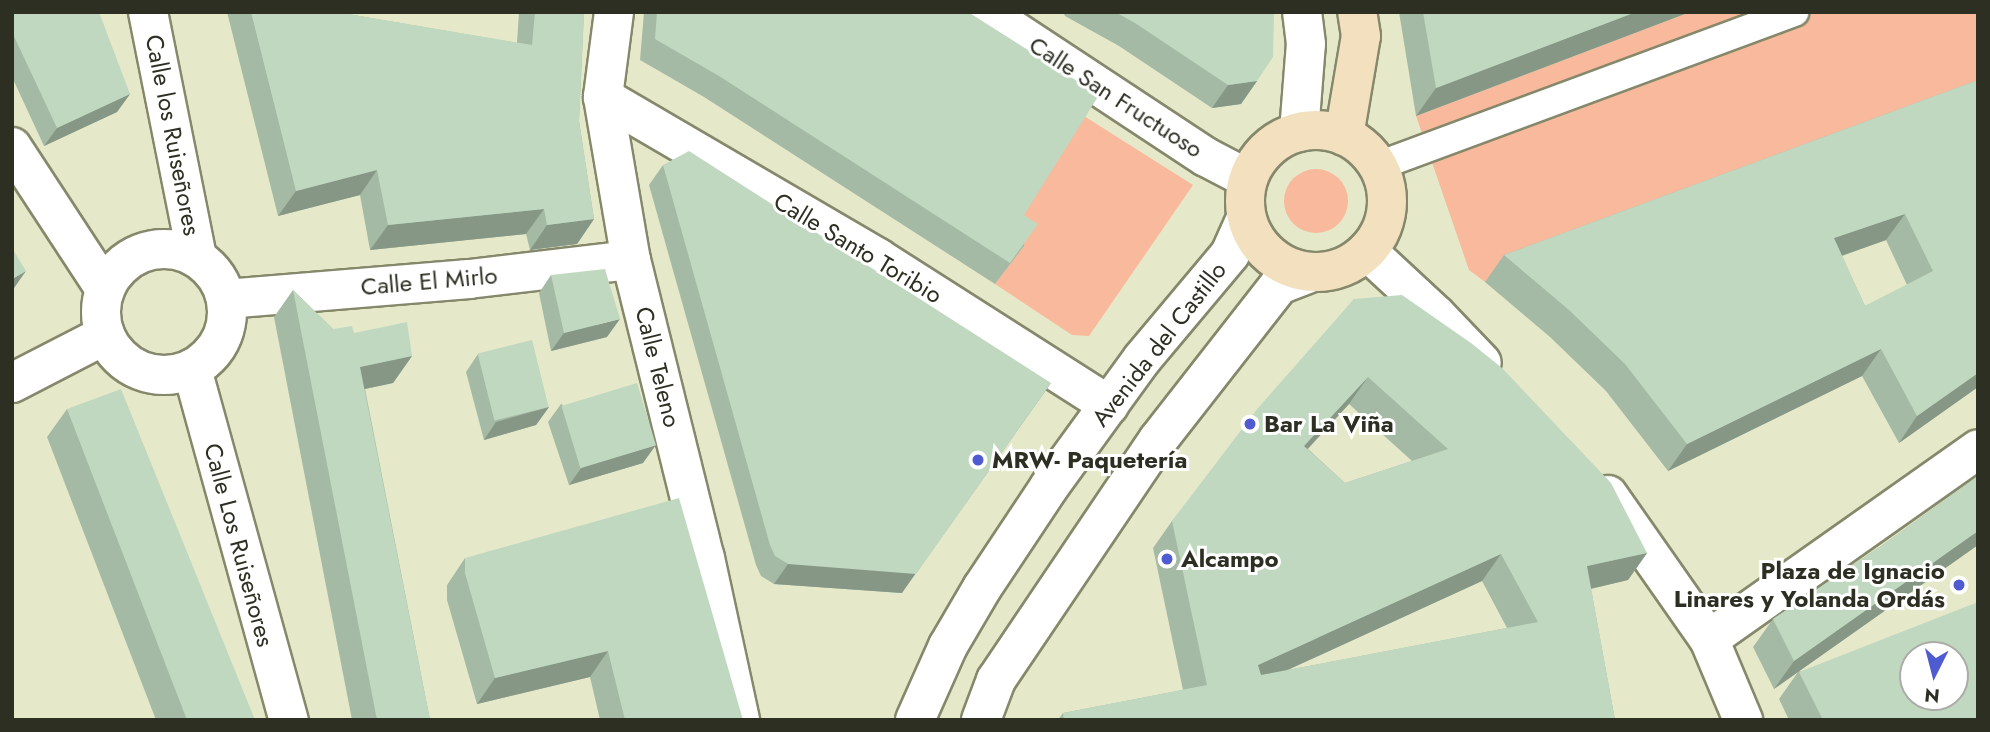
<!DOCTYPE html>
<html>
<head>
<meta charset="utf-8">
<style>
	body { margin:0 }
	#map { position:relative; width:1990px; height:732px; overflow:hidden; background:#e6e9c9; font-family:Jost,sans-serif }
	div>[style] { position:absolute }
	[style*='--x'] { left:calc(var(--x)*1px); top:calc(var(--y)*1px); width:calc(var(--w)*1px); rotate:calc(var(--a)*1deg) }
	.green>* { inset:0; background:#f8b99c }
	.round { border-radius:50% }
	.roads { filter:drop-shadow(2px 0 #86886b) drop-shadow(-2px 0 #86886b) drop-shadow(0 2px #86886b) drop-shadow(0 -2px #86886b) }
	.pedestrian>* { height:28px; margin:-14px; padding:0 14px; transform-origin:14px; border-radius:14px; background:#fff }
	.minor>* { height:38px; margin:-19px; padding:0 19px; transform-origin:19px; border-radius:19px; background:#fff }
	.minor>.ring { margin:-19px; padding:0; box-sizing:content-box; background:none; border:38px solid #fff; border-radius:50% }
	.secondary>* { height:38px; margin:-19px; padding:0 19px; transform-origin:19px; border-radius:19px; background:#f2e0bf }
	.secondary>.ring { margin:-19px; padding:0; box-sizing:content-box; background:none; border:38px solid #f2e0bf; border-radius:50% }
	.wall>* { inset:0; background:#a5baa4 }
	.shaded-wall>* { inset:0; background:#869786 }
	.building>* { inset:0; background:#c0d8bf; transform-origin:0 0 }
	.dots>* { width:19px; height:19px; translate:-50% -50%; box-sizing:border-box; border:4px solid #fff; border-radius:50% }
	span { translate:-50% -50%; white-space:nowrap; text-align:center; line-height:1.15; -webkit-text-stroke:6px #fff; paint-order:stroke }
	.street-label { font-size:24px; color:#2e2f23 }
	.poi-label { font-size:24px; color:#2e2f23; font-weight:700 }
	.left { translate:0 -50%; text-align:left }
	.right { translate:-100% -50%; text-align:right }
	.frame { position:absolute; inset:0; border:14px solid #2e2f23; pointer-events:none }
	.north { position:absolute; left:1899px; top:641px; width:70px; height:70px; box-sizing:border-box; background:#fff; border:2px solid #abaca7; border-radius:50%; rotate:186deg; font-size:19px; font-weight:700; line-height:28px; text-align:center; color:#2e2f23 }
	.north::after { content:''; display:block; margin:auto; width:24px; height:32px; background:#4f5bd0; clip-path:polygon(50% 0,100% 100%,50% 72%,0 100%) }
</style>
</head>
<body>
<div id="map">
	<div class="green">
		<div style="clip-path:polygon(1690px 12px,1978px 12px,1978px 101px,1485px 282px,1469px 270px,1416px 116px)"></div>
		<div style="clip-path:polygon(1084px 116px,1193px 185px,1089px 336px,1072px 335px,995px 284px,1023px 246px,1000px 230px)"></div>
		<div class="round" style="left:1284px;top:169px;width:64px;height:64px"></div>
	</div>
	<div class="roads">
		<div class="pedestrian">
			<div style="--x:1378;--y:166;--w:444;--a:-20.3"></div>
		</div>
		<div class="minor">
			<div style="--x:148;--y:12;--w:251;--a:78.7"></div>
			<div style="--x:614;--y:12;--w:86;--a:97.4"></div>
			<div style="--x:603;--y:97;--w:165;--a:80.3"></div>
			<div style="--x:631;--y:260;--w:307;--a:76.1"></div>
			<div style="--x:705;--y:558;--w:166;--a:77.8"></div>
			<div style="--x:986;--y:12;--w:263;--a:33.4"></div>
			<div style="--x:1206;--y:157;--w:47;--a:27.6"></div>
			<div style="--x:603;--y:97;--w:319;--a:30.3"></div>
			<div style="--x:878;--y:258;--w:274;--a:32.5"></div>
			<div style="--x:1299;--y:132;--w:88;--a:-85.5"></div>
			<div style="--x:1306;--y:44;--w:32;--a:-97"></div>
			<div style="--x:12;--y:147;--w:170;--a:56.8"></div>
			<div class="ring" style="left:101px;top:249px;width:88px;height:88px"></div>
			<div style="--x:1367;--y:251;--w:94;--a:42.8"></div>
			<div style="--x:1436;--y:315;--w:66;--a:46.2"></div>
			<div style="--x:226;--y:299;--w:244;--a:-4.7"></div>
			<div style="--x:469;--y:279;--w:163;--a:-6.7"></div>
			<div style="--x:192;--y:369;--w:364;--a:74.6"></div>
			<div style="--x:12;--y:383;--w:105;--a:-27.3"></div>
			<div style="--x:1608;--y:495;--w:176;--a:55"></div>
			<div style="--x:1709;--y:639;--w:88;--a:67.2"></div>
			<div style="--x:1709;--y:639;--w:329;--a:-35.2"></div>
			<div style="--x:915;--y:720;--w:81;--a:-66"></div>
			<div style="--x:948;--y:646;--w:67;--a:-59.6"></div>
			<div style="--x:982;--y:588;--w:121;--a:-56.4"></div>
			<div style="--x:1049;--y:487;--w:158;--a:-54"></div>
			<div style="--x:1142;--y:359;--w:137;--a:-50"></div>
			<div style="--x:1230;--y:254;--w:39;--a:-66"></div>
			<div style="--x:981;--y:720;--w:43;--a:-69.4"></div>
			<div style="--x:996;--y:680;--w:290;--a:-56"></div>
			<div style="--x:1158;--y:440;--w:197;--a:-52"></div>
			<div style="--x:1279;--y:285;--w:36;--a:-21"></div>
		</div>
		<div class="secondary">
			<div class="ring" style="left:1245px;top:130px;width:104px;height:104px"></div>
			<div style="--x:1344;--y:136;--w:101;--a:-80.4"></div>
			<div style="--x:1361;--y:36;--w:24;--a:-99"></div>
		</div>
	</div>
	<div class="wall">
		<div style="clip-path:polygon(12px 12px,130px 94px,117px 112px,44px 146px,12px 77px)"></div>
		<div style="clip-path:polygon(227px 12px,336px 12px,517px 43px,519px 12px,584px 12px,579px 121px,594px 219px,577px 244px,530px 250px,526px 234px,370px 250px,360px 195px,278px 216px)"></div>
		<div style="clip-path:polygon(644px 12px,968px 12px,1024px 215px,1024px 246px,995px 284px,704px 97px,640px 60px)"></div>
		<div style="clip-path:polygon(1063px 12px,1274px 12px,1257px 81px,1241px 104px,1212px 108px,1119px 46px,1065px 16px)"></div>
		<div style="clip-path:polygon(1399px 12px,1690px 12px,1416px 116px)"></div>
		<div style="clip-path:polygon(evenodd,1978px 80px,1978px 387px,1899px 443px,1862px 376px,1668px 471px,1606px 391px,1550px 337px,1485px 282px,1504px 255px,1978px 80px,1886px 240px,1907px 285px,1865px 306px,1842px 256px,1886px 240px)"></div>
		<div style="clip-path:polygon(663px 165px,902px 593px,774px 584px,761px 576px,756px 565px,649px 185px)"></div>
		<div style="clip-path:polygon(551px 275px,607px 337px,551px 351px,539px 293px)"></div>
		<div style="clip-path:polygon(293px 290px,333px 329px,354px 333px,412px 356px,393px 383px,365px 389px,430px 720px,352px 720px,274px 317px)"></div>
		<div style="clip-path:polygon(evenodd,1354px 299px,1647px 553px,1628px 580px,1591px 589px,1615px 720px,1058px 720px,1063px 713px,1183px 690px,1153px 548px,1172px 521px,1354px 299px,1349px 404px,1412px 461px,1345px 483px,1308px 449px,1349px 404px,1354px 299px,1482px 581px,1507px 628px,1288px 670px,1482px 581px)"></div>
		<div style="clip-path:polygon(478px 354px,549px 407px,536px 425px,484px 440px,466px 372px)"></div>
		<div style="clip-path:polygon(561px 404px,643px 463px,569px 485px,548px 422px)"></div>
		<div style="clip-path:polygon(67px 409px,255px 720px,156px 720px,47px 437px)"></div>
		<div style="clip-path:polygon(1978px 476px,1978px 545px,1799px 671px,1978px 720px,1789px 720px,1779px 699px,1798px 672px,1774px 689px,1753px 647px,1773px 619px,1884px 544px)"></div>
		<div style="clip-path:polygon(465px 558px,743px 720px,600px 720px,590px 677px,477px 704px,447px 600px,447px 585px)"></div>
	</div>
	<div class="shaded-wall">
		<div style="clip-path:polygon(1636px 12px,1690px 12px,1416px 116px,1436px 88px)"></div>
		<div style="clip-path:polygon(1257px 81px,1241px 104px,1212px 108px,1228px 85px)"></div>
		<div style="clip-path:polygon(130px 94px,117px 112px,44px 146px,57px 128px)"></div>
		<div style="clip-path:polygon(377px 170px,360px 195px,278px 216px,296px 191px)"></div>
		<div style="clip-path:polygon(544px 209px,526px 234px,370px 250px,388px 225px)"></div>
		<div style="clip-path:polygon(1905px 214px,1886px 240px,1815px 265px,1834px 238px)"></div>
		<div style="clip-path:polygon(594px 219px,577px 244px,530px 250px,547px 225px)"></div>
		<div style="clip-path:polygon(26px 271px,12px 291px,12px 279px)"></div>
		<div style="clip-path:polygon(620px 319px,607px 337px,551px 351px,564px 333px)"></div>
		<div style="clip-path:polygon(1881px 349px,1862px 376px,1668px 471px,1687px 444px)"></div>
		<div style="clip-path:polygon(412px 356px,393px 383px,341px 394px,360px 367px)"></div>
		<div style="clip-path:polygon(1978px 373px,1978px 387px,1899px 443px,1917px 416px)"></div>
		<div style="clip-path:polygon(1368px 377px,1349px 404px,1285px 473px,1304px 446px)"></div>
		<div style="clip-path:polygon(1051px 383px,902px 593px,774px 584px,788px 564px)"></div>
		<div style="clip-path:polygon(549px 407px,536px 425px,484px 440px,496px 422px)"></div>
		<div style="clip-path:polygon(656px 445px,643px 463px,569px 485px,582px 467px)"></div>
		<div style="clip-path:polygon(1978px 531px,1978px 545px,1774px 689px,1794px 661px)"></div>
		<div style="clip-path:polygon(1647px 553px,1628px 580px,1568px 594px,1587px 566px)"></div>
		<div style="clip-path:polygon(1501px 554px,1482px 581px,1239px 692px,1258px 665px)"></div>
		<div style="clip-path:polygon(608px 651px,590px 677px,477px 704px,495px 678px)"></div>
	</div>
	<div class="building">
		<div style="clip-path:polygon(12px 12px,99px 12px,130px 94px,57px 128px,12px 32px)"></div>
		<div style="clip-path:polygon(251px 12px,336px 12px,532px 45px,535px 12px,584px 12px,579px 121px,594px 219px,547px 225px,544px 209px,388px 225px,377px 170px,296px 191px)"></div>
		<div style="clip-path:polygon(657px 12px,968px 12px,1099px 95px,1024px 215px,1038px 224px,1010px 263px,719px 76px,655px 39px)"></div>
		<div style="clip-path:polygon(1115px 12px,1274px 12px,1273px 57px,1257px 81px,1228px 85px,1135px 23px)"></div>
		<div style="clip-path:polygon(1423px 12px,1636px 12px,1436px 88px)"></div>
		<div style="clip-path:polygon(evenodd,1978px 80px,1978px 373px,1917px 416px,1881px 349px,1687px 444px,1625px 364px,1569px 310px,1504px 255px,1978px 80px,1905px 214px,1933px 271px,1865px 306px,1834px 238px,1905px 214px)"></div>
		<div style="clip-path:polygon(689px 151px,1051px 383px,916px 574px,788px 564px,775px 556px,770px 545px,663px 165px)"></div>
		<div style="clip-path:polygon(12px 248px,26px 271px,12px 279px)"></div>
		<div style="clip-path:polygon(605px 269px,620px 319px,564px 333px,551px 275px)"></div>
		<div style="clip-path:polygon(293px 290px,333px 329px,352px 326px,354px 333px,407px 322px,412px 356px,360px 367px,430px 720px,377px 720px)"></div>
		<div style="clip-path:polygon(evenodd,1402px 295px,1471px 343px,1502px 368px,1611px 483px,1647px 553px,1587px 566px,1615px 720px,1064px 720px,1063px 713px,1207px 685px,1172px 521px,1258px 408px,1354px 299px,1402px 295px,1368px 377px,1448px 449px,1345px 483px,1304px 446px,1368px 377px,1402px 295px,1501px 554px,1538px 622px,1261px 675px,1258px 665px,1501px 554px)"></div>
		<div style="left:532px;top:340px;width:69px;height:56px;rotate:76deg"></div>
		<div style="left:637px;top:383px;width:65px;height:79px;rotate:73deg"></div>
		<div style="clip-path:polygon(121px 389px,255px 720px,187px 720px,67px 409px)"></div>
		<div style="clip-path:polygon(1978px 476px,1978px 531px,1794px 661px,1773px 619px,1884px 544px)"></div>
		<div style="clip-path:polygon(679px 498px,743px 720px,625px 720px,608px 651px,495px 678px,465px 573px,465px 558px)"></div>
		<div style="clip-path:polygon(evenodd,1978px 602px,1978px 720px,1823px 720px,1799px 672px,1978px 602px,1913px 655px,1955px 655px,1955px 697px,1913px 697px,1913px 655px)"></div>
	</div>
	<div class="dots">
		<div style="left:1250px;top:424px;background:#4f5bd0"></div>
		<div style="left:978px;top:460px;background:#4f5bd0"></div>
		<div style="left:1167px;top:559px;background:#4f5bd0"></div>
		<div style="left:1959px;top:585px;background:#4f5bd0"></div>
	</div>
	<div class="street-label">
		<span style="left:1116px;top:97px;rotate:33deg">Calle San Fructuoso</span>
		<span style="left:173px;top:135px;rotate:79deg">Calle los Ruiseñores</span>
		<span style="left:858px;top:248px;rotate:31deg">Calle Santo Toribio</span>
		<span style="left:429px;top:281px;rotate:-5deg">Calle El Mirlo</span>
		<span style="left:1159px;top:344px;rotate:-52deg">Avenida del Castillo</span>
		<span style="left:658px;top:367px;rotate:76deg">Calle Teleno</span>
		<span style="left:239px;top:545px;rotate:75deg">Calle Los Ruiseñores</span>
	</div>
	<div class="poi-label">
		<span class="left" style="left:1264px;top:424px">Bar La Viña</span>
		<span class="left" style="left:992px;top:460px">MRW- Paquetería</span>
		<span class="left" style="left:1181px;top:559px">Alcampo</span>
		<span class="right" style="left:1945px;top:585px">Plaza de Ignacio<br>Linares y Yolanda Ordás</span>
	</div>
	<div class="frame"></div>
	<div class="north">N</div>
</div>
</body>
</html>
